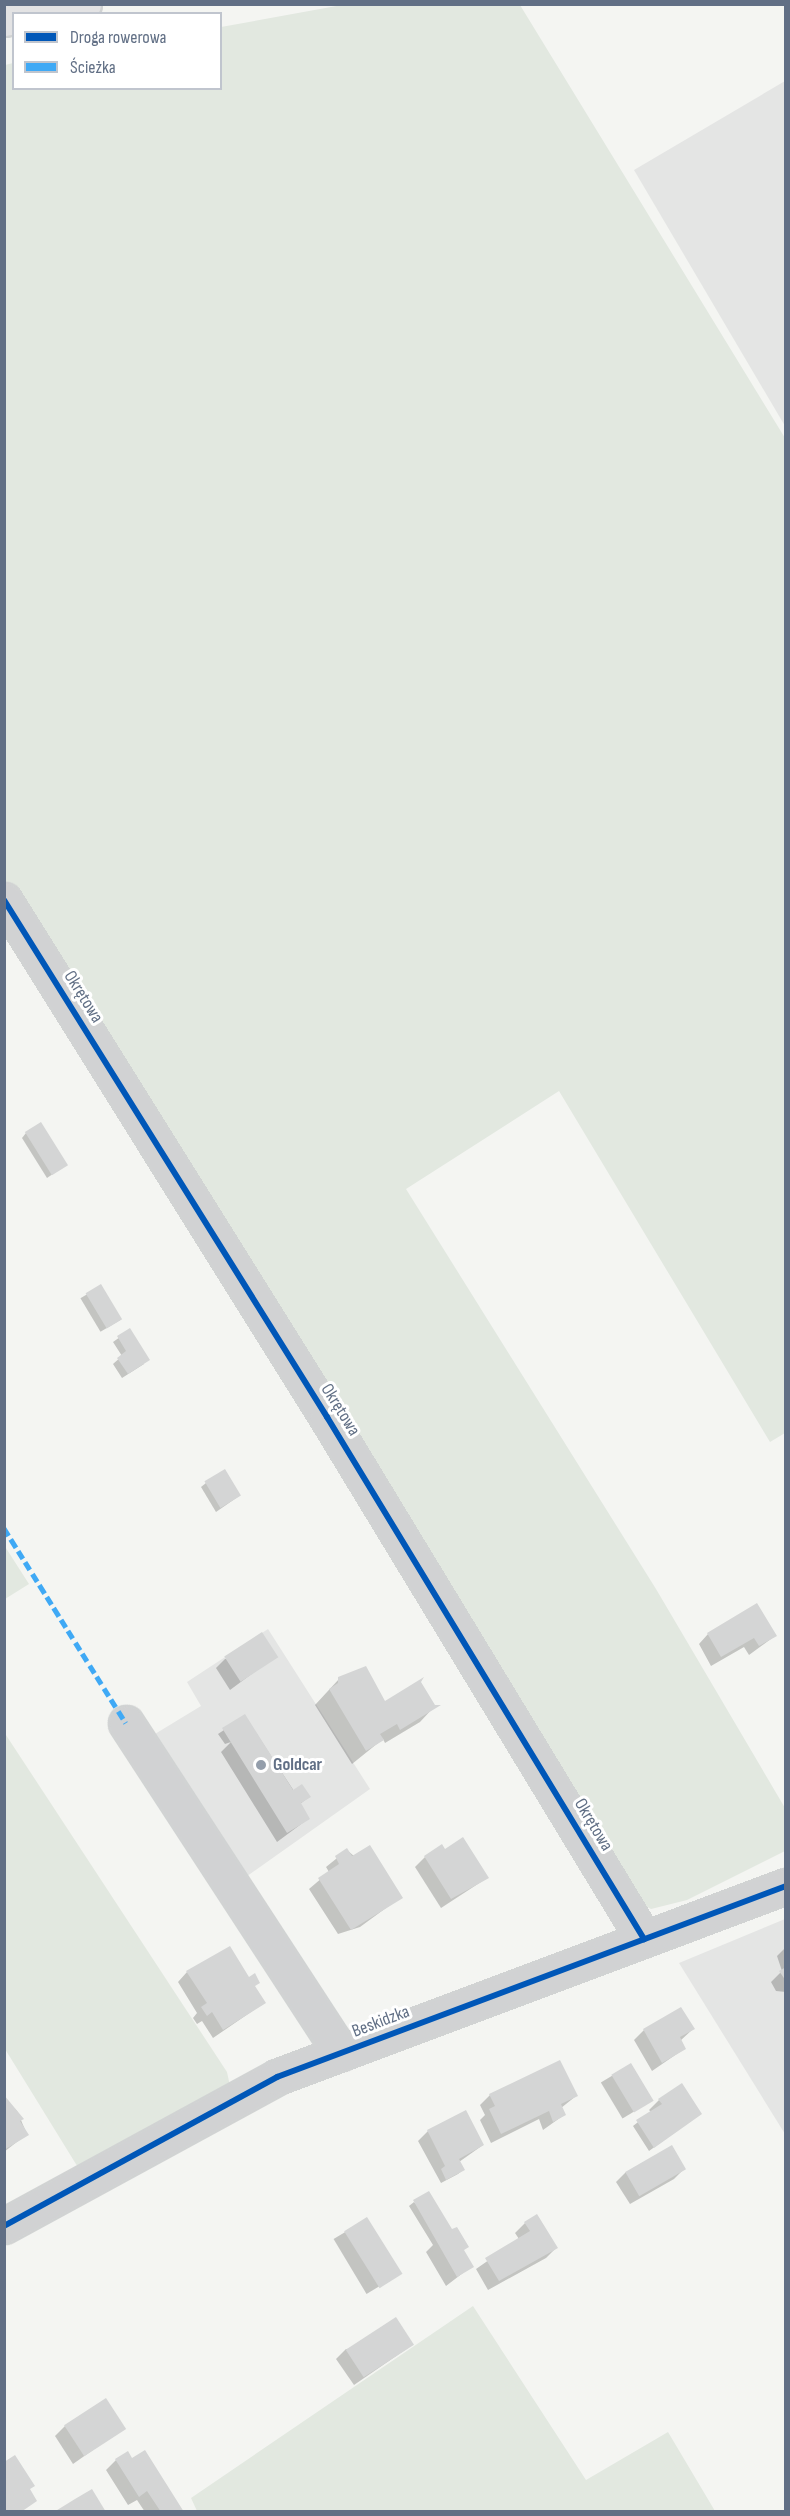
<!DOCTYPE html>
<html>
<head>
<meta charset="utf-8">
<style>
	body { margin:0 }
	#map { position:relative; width:790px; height:2516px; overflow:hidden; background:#f4f5f2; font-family:"Sofia Sans Condensed",sans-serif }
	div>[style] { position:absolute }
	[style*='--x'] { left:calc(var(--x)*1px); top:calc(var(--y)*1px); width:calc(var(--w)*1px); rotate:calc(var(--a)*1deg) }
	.built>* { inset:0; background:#e4e5e4 }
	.green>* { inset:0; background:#e2e8e0 }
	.shadow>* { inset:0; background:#0003; transform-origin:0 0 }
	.building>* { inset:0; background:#d4d5d5; transform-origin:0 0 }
	.roads { filter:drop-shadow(2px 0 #d1d3d3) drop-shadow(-2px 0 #d1d3d3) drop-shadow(0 2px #d1d3d3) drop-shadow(0 -2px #d1d3d3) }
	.minor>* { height:33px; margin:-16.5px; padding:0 16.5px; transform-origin:16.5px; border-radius:16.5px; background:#d1d2d3 }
	.major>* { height:33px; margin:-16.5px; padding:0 16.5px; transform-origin:16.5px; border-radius:16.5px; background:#e3e3e4 }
	.quiet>* { height:4.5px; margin-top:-2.25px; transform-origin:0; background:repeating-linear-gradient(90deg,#3fa9f5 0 9px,transparent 0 13.5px) }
	.cycleway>* { height:6px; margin:-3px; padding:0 3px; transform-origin:3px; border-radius:3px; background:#0057b8 }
	.dots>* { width:16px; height:16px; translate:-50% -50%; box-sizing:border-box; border:3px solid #fff; border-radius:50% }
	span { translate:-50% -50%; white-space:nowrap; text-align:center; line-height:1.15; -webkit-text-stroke:6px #fff; paint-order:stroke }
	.street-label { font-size:18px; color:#616f85 }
	.poi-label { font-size:18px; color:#616f85; font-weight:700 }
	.left { translate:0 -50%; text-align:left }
	.frame { position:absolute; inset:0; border:6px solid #616f85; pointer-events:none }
	.legend { position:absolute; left:12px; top:12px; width:210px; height:78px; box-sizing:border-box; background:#fff; border:2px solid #c0c5ce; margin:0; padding:8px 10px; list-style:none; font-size:18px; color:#616f85 }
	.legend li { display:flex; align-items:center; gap:12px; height:30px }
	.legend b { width:30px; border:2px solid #c0c5ce }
</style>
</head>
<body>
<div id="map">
	<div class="built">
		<div style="clip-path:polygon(785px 81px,785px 426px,634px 170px)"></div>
		<div style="clip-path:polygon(268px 1629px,370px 1789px,243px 1879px,150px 1737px,201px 1706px,187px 1682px)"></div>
		<div style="clip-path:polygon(785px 1919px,785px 2134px,679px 1963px)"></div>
	</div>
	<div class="green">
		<div style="clip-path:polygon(342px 5px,520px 5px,785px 438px,785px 1433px,770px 1442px,559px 1091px,406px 1189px,656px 1589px,785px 1808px,785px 1851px,687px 1900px,651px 1909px,635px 1900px,5px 884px,5px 65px,13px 63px,14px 88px,220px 88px,221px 27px)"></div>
		<div style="clip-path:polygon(4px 1545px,29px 1584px,5px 1599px,4px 1599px)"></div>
		<div style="clip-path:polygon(4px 1732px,227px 2072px,230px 2086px,79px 2169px,5px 2049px)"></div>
		<div style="clip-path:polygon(473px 2306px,586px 2480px,668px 2432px,715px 2511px,197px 2511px,191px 2498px)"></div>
	</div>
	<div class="shadow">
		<div style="clip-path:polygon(26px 1133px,66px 1165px,47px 1178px,22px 1138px)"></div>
		<div style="left:101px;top:1286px;width:39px;height:24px;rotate:59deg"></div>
		<div style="clip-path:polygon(130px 1330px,144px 1364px,122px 1378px,113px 1364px,122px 1356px,113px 1342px)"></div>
		<div style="clip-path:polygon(206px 1483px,239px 1496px,216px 1512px,201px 1487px)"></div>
		<div style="clip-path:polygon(708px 1634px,775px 1636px,749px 1655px,744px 1647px,711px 1666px,699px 1644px)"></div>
		<div style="clip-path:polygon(276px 1656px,230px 1690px,216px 1668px,225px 1659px)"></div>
		<div style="clip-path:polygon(339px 1679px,385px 1703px,434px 1707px,420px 1722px,385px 1743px,383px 1739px,352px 1764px,315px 1705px)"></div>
		<div style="clip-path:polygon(245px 1716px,294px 1791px,309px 1797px,300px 1804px,308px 1819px,277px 1842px,221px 1752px,231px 1742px,225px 1744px,218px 1734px)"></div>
		<div style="clip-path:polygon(347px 1850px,401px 1897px,360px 1927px,338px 1934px,309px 1889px,329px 1872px,326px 1867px)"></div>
		<div style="clip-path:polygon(425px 1857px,487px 1878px,441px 1908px,415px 1867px)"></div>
		<div style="clip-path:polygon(786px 1947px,786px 1992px,776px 1991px,771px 1982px,782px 1971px,777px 1956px)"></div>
		<div style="clip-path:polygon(187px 1972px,249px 1979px,264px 2003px,213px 2038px,202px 2021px,197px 2024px,193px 2018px,197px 2013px,178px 1982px)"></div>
		<div style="clip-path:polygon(693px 2029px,680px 2041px,684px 2049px,652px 2071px,634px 2040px,644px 2030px)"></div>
		<div style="clip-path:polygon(559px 2062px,576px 2096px,561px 2108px,564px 2115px,543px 2130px,539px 2119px,491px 2143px,480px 2120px,485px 2115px,480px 2105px,490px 2095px)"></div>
		<div style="left:630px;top:2065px;width:42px;height:34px;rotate:59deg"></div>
		<div style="clip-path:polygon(4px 2098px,17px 2111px,27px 2134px,4px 2152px)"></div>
		<div style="clip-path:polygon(659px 2100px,700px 2114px,649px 2151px,633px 2126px,651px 2112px,649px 2110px)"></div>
		<div style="clip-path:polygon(465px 2112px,483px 2145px,459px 2162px,463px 2170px,458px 2174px,441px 2183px,418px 2141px,428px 2131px)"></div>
		<div style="clip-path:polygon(684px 2169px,674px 2179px,630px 2204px,616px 2182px,626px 2172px)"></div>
		<div style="clip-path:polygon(414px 2202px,463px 2251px,472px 2266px,446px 2286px,426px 2252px,433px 2245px,409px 2206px)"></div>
		<div style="left:367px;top:2219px;width:64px;height:39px;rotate:59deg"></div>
		<div style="clip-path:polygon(525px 2223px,556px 2248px,546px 2258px,488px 2290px,476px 2269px,519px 2239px,515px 2233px)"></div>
		<div style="clip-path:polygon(412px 2345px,354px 2385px,336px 2359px,346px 2349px)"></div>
		<div style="clip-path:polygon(65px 2426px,124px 2428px,73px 2464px,55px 2436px)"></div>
		<div style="clip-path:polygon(116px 2460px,182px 2512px,145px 2512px,137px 2500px,128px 2505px,106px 2470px)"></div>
	</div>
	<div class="building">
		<div style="left:41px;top:1122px;width:51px;height:19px;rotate:58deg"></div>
		<div style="left:101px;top:1284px;width:41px;height:18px;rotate:59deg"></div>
		<div style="clip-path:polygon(130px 1328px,150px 1360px,128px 1374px,117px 1358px,126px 1351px,117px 1336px)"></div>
		<div style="left:225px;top:1469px;width:31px;height:24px;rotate:59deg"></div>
		<div style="clip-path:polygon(757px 1603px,777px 1636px,759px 1646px,754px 1638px,721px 1657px,707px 1633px)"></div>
		<div style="left:262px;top:1632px;width:30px;height:45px;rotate:57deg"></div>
		<div style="clip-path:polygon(366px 1666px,385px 1701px,424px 1677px,421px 1682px,435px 1705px,441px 1705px,400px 1730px,397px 1724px,380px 1734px,384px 1740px,366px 1751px,329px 1689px,338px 1683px,338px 1677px)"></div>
		<div style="clip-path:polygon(245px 1714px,293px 1790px,302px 1784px,311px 1797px,301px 1803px,310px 1819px,287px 1833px,222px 1728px)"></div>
		<div style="clip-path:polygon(463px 1837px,489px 1878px,451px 1899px,424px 1856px,442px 1844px,445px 1849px)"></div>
		<div style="clip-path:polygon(370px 1845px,403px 1898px,351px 1930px,318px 1878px,339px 1864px,335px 1856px,347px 1848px,352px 1856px)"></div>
		<div style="clip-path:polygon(230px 1946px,249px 1977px,255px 1973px,260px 1983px,255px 1986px,266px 2003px,223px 2030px,212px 2012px,207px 2016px,201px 2007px,207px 2003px,186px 1971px)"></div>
		<div style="clip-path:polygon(786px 1967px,786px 1981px,779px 1971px)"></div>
		<div style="clip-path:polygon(681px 2007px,695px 2029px,680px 2037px,686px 2049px,662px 2063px,643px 2029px)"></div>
		<div style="clip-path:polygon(560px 2060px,578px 2096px,561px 2104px,566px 2115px,553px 2122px,549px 2111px,501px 2134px,489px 2109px,495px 2106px,489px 2094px)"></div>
		<div style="left:631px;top:2063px;width:44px;height:23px;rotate:59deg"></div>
		<div style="clip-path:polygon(682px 2083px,702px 2114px,654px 2148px,636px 2120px,662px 2104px,658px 2099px)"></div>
		<div style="clip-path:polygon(4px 2095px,24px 2119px,20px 2121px,29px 2135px,4px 2150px)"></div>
		<div style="clip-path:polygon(466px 2110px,484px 2145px,459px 2159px,465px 2170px,446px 2180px,441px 2169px,445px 2166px,427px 2130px)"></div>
		<div style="left:672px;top:2145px;width:28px;height:54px;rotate:60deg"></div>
		<div style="clip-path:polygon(429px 2191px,452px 2229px,457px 2227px,469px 2247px,464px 2250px,474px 2267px,457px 2277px,413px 2200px)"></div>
		<div style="clip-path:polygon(537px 2214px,558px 2248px,499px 2281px,485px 2258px,530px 2231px,524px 2222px)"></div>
		<div style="left:367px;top:2217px;width:67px;height:27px;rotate:58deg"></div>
		<div style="left:396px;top:2317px;width:33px;height:60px;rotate:57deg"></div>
		<div style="left:106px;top:2398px;width:37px;height:50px;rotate:57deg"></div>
		<div style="clip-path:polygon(145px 2450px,184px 2512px,161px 2512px,147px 2491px,139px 2497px,115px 2459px,128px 2451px,132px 2458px)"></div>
		<div style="clip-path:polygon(15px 2455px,35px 2486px,30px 2489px,37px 2501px,21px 2512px,4px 2512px,4px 2462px)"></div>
		<div style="clip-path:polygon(92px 2489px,106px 2512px,54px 2512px,75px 2499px)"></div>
	</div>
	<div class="roads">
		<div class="minor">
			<div style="--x:4;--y:900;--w:610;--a:58"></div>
			<div style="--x:327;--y:1417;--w:611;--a:58.73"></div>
			<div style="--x:126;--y:1723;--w:394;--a:56.9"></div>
			<div style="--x:4;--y:2226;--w:311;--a:-28.6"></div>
			<div style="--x:277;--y:2077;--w:544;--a:-20.57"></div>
		</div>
		<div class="major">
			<div style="--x:35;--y:14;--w:50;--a:-11.5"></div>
			<div style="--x:4;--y:19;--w:10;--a:-11"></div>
		</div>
	</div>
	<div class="quiet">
		<div style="--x:4;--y:1528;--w:230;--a:58"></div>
	</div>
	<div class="cycleway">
		<div style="--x:4;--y:900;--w:610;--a:58"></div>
		<div style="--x:327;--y:1417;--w:611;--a:58.73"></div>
		<div style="--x:4;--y:2226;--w:311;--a:-28.6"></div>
		<div style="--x:277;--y:2077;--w:544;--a:-20.57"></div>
	</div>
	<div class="dots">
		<div style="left:261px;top:1765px;background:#949eab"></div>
	</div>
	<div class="street-label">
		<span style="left:83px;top:997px;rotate:58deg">Okrętowa</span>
		<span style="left:340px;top:1410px;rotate:58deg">Okrętowa</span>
		<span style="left:593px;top:1825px;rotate:59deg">Okrętowa</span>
		<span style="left:381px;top:2022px;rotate:-21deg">Beskidzka</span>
	</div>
	<div class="poi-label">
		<span class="left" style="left:273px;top:1765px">Goldcar</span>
	</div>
	<div class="frame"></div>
	<ul class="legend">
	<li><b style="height:8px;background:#0057b8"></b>Droga rowerowa</li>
	<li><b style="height:8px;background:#3fa9f5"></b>Ścieżka</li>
	</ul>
</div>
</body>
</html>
